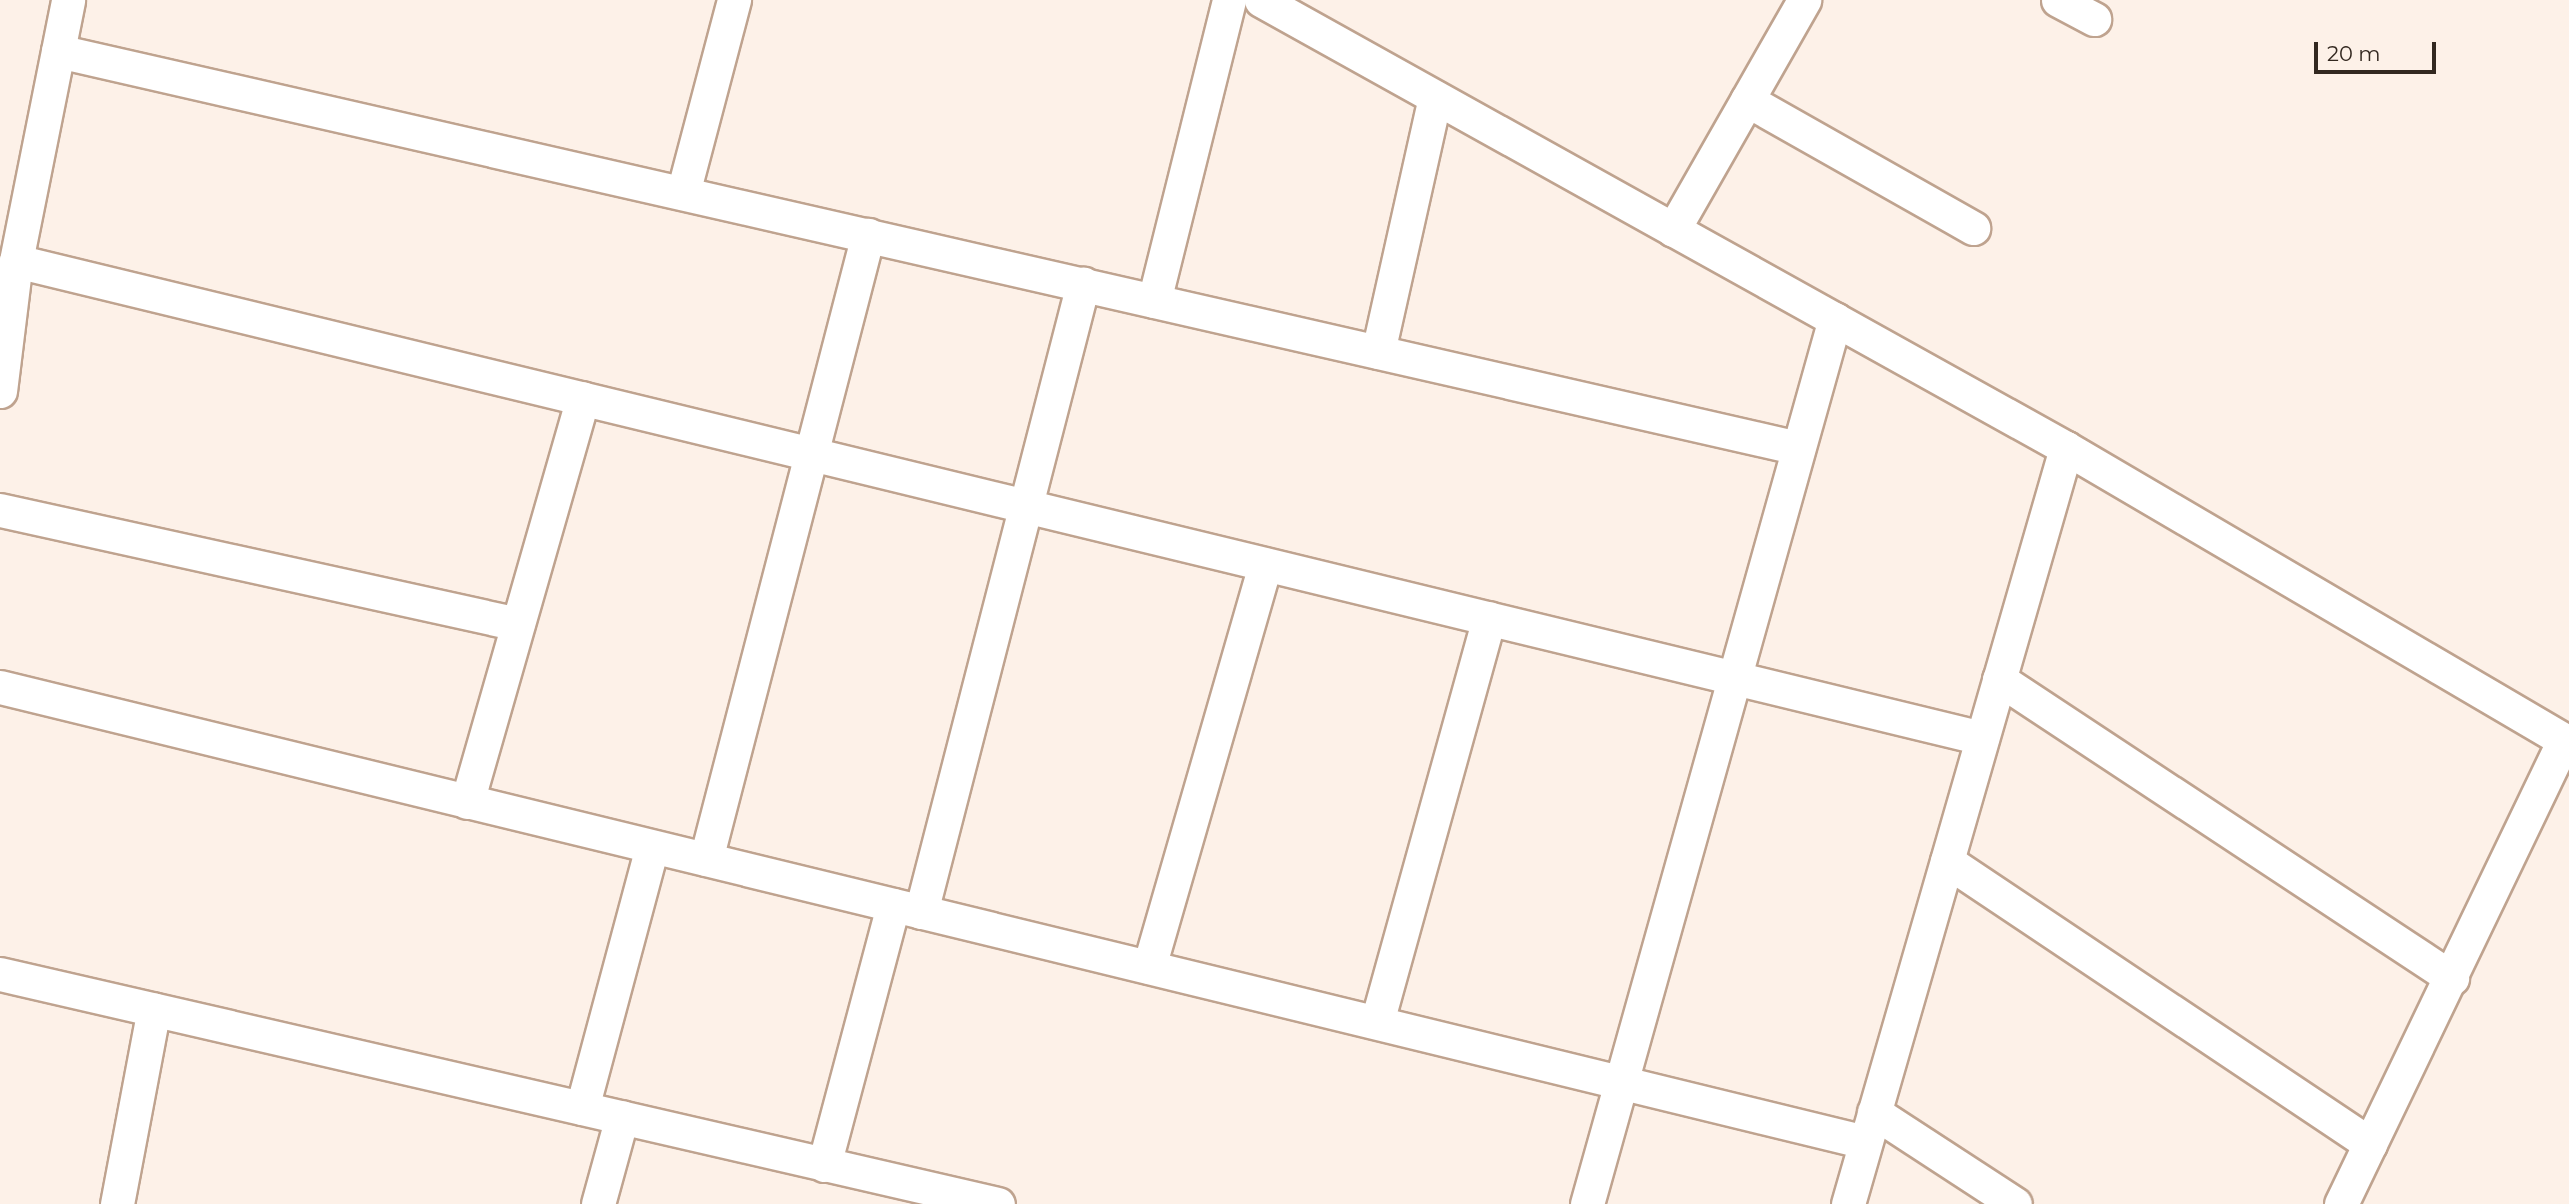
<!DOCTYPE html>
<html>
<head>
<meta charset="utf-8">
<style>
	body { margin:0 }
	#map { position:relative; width:2569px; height:1204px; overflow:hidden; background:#fdf1e8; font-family:Montserrat,sans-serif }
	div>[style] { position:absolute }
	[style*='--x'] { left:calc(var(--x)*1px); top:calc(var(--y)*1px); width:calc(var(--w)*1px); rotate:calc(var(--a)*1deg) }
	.roads { filter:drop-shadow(2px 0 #bfa38f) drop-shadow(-2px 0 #bfa38f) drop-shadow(0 2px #bfa38f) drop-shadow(0 -2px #bfa38f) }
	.minor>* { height:33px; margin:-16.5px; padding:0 16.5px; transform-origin:16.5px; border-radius:16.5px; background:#fff }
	span { translate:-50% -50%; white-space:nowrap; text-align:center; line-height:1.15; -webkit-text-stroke:5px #fdf1e8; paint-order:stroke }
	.scale { position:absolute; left:2314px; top:42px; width:122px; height:32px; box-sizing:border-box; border:4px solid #332820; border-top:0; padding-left:9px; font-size:21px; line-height:24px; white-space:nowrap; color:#332820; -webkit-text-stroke:5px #fdf1e8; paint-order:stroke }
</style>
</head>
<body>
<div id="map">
	<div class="roads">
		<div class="minor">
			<div style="--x:1261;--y:0;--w:921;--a:29.1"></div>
			<div style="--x:2066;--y:448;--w:583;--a:30.39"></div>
			<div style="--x:2058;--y:0;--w:41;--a:27.8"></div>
			<div style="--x:58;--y:51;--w:1785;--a:12.85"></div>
			<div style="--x:1747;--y:100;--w:260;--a:29.5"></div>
			<div style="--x:683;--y:193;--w:200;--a:-75.2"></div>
			<div style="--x:1673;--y:230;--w:265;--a:-60.3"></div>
			<div style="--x:16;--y:261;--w:2023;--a:13.64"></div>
			<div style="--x:1154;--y:301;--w:310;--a:-76"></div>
			<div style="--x:1378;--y:352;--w:261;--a:-77.4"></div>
			<div style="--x:0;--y:391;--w:131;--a:-83"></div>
			<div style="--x:16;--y:261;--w:266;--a:-78.7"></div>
			<div style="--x:0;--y:510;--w:530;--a:12.41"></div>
			<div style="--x:1999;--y:679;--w:543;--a:33.43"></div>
			<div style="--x:0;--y:687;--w:1920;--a:13.71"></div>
			<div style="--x:467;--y:802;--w:420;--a:-74"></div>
			<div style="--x:706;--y:859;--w:645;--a:-75.45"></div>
			<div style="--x:1947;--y:861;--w:509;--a:33.78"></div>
			<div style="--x:921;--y:912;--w:649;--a:-75.54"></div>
			<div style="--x:1149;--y:967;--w:419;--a:-73.9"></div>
			<div style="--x:0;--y:974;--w:1024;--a:12.98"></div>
			<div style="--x:1377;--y:1022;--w:419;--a:-74.5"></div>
			<div style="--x:582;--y:1108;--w:270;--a:-75"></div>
			<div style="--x:1874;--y:1112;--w:168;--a:33.1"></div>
			<div style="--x:824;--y:1165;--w:269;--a:-75.1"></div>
			<div style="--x:117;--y:1204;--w:198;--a:-79.3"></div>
			<div style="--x:598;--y:1204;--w:90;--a:-74.6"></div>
			<div style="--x:1587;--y:1204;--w:919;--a:-74.35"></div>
			<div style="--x:1848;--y:1204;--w:787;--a:-73.91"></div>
			<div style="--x:2341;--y:1204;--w:515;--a:-64.33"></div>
		</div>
	</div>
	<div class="scale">20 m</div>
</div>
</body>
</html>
